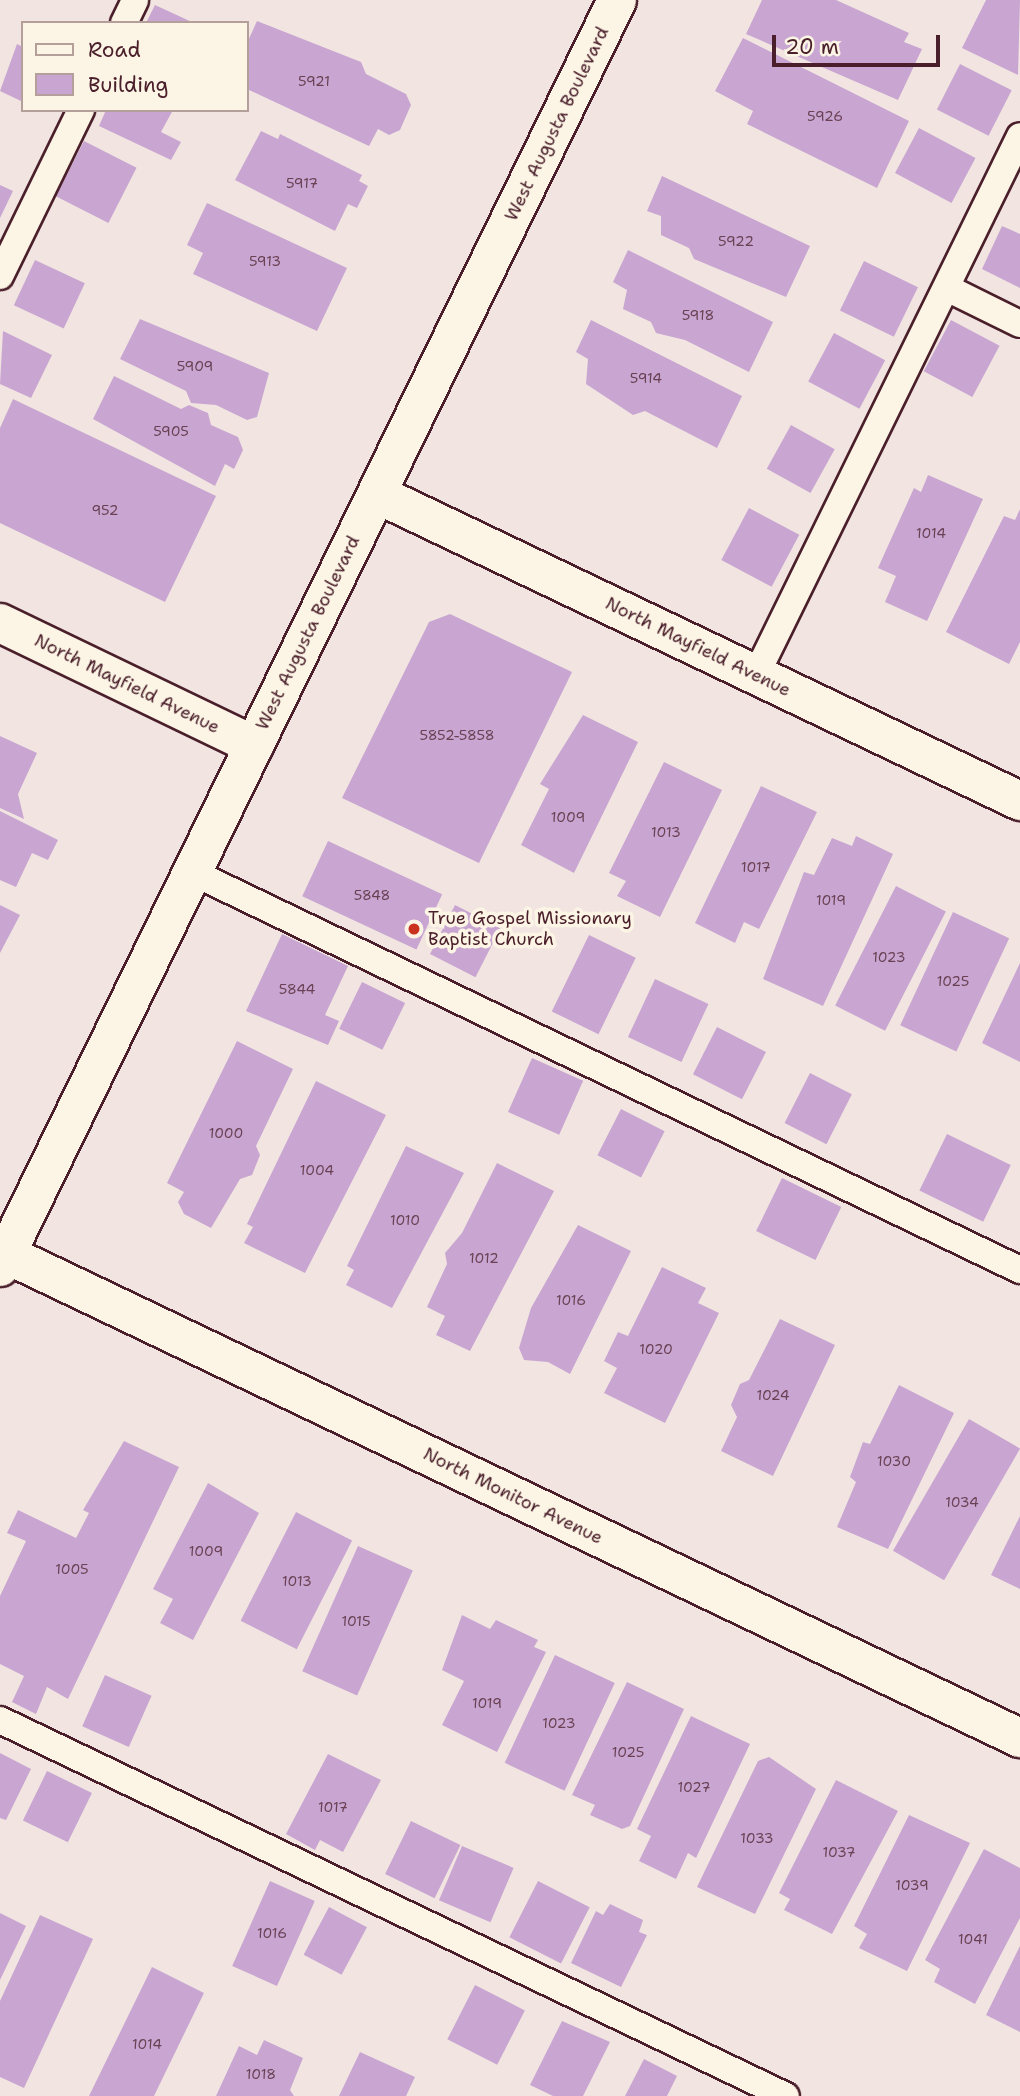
<!DOCTYPE html>
<html>
<head>
<meta charset="utf-8">
<style>
	body { margin:0 }
	#map { position:relative; width:1020px; height:2096px; overflow:hidden; background:#f2e5e1; font-family:"Shantell Sans",sans-serif }
	div>[style] { position:absolute }
	[style*='--x'] { left:calc(var(--x)*1px); top:calc(var(--y)*1px); width:calc(var(--w)*1px); rotate:calc(var(--a)*1deg) }
	.building>* { inset:0; background:#c8a6d1; transform-origin:0 0 }
	.roads { filter:drop-shadow(2px 0 #4a1f2b) drop-shadow(-2px 0 #4a1f2b) drop-shadow(0 2px #4a1f2b) drop-shadow(0 -2px #4a1f2b) }
	.service>* { height:26px; margin:-13px; padding:0 13px; transform-origin:13px; border-radius:13px; background:#fcf5e5 }
	.minor>* { height:38px; margin:-19px; padding:0 19px; transform-origin:19px; border-radius:19px; background:#fcf5e5 }
	.tertiary>* { height:38px; margin:-19px; padding:0 19px; transform-origin:19px; border-radius:19px; background:#fcf5e5 }
	.dots>* { width:19px; height:19px; translate:-50% -50%; box-sizing:border-box; border:4px solid #fcf5e5; border-radius:50% }
	span { translate:-50% -50%; white-space:nowrap; text-align:center; line-height:1.15; -webkit-text-stroke:7px #fcf5e5; paint-order:stroke }
	.number-label { font-size:14px; color:#6a4154 }
	.number-label span { -webkit-text-stroke-width:0 }
	.street-label { font-size:18px; color:#4a1f2b }
	.poi-label { font-size:18px; color:#4a1f2b }
	.left { translate:0 -50%; text-align:left }
	.legend { position:absolute; left:21px; top:21px; width:228px; height:91px; box-sizing:border-box; background:#fcf5e5; border:2px solid #b59f9b; margin:0; padding:9px 12px; list-style:none; font-size:21px; color:#4a1f2b }
	.legend li { display:flex; align-items:center; gap:14px; height:35px }
	.legend b { width:35px; border:2px solid #b59f9b }
	.scale { position:absolute; left:772px; top:35px; width:168px; height:32px; box-sizing:border-box; border:4px solid #4a1f2b; border-top:0; padding-left:9px; font-size:21px; line-height:24px; white-space:nowrap; color:#4a1f2b; -webkit-text-stroke:5px #fcf5e5; paint-order:stroke }
</style>
</head>
<body>
<div id="map">
	<div class="building">
		<div style="clip-path:polygon(762px 0,836px 0,909px 33px,904px 42px,922px 49px,898px 100px,746px 34px)"></div>
		<div style="clip-path:polygon(986px 0,1020px 0,1018px 75px,962px 48px)"></div>
		<div style="clip-path:polygon(155px 5px,194px 23px,146px 23px)"></div>
		<div style="clip-path:polygon(257px 21px,361px 62px,366px 74px,406px 94px,411px 105px,400px 130px,389px 135px,378px 129px,369px 146px,247px 89px,247px 43px)"></div>
		<div style="clip-path:polygon(743px 38px,909px 121px,877px 188px,747px 124px,753px 111px,715px 91px)"></div>
		<div style="clip-path:polygon(17px 44px,23px 47px,23px 102px,0 91px)"></div>
		<div style="left:960px;top:64px;width:58px;height:51px;rotate:27deg"></div>
		<div style="clip-path:polygon(106px 110px,173px 110px,161px 132px,181px 142px,171px 160px,99px 126px)"></div>
		<div style="left:919px;top:128px;width:64px;height:51px;rotate:28deg"></div>
		<div style="clip-path:polygon(261px 131px,278px 139px,280px 134px,362px 175px,359px 181px,368px 186px,357px 208px,348px 204px,335px 231px,235px 180px)"></div>
		<div style="left:84px;top:141px;width:59px;height:62px;rotate:27deg"></div>
		<div style="clip-path:polygon(662px 176px,810px 246px,786px 297px,694px 259px,689px 248px,661px 235px,661px 216px,647px 211px)"></div>
		<div style="clip-path:polygon(0 185px,13px 191px,0 218px)"></div>
		<div style="clip-path:polygon(207px 203px,347px 268px,317px 331px,193px 274px,203px 253px,187px 245px)"></div>
		<div style="clip-path:polygon(1002px 226px,1020px 234px,1020px 288px,982px 269px)"></div>
		<div style="clip-path:polygon(628px 250px,773px 322px,749px 372px,685px 340px,656px 333px,651px 322px,623px 309px,627px 290px,613px 282px)"></div>
		<div style="left:35px;top:260px;width:55px;height:50px;rotate:25deg"></div>
		<div style="left:864px;top:261px;width:60px;height:55px;rotate:26deg"></div>
		<div style="clip-path:polygon(140px 319px,269px 373px,257px 417px,247px 420px,216px 405px,191px 403px,186px 391px,120px 359px)"></div>
		<div style="clip-path:polygon(591px 320px,742px 396px,717px 448px,645px 411px,633px 415px,586px 384px,588px 359px,576px 352px)"></div>
		<div style="left:951px;top:320px;width:55px;height:58px;rotate:28deg"></div>
		<div style="clip-path:polygon(3px 331px,52px 355px,31px 398px,0 384px)"></div>
		<div style="left:834px;top:333px;width:58px;height:55px;rotate:28deg"></div>
		<div style="clip-path:polygon(114px 376px,181px 409px,189px 405px,208px 413px,211px 425px,238px 437px,243px 450px,234px 469px,225px 464px,215px 486px,93px 419px)"></div>
		<div style="clip-path:polygon(13px 399px,216px 496px,165px 602px,0 523px,0 428px)"></div>
		<div style="left:791px;top:425px;width:50px;height:50px;rotate:29deg"></div>
		<div style="clip-path:polygon(928px 475px,983px 499px,927px 621px,885px 602px,896px 576px,878px 568px,914px 488px,921px 492px)"></div>
		<div style="left:749px;top:508px;width:57px;height:59px;rotate:28deg"></div>
		<div style="clip-path:polygon(1020px 509px,1020px 642px,1009px 664px,946px 632px,1004px 516px,1015px 520px)"></div>
		<div style="clip-path:polygon(450px 614px,572px 672px,479px 863px,342px 798px,429px 622px)"></div>
		<div style="clip-path:polygon(583px 715px,638px 742px,574px 873px,521px 845px,549px 789px,540px 784px)"></div>
		<div style="clip-path:polygon(0 736px,37px 753px,18px 794px,24px 819px,0 808px)"></div>
		<div style="clip-path:polygon(664px 762px,722px 790px,660px 917px,617px 896px,626px 881px,609px 873px)"></div>
		<div style="clip-path:polygon(761px 786px,817px 812px,759px 929px,744px 922px,735px 943px,695px 923px)"></div>
		<div style="clip-path:polygon(0 811px,58px 840px,48px 860px,32px 853px,16px 887px,0 880px)"></div>
		<div style="clip-path:polygon(856px 836px,893px 854px,823px 1006px,763px 979px,804px 872px,814px 875px,832px 838px,852px 846px)"></div>
		<div style="left:328px;top:841px;width:126px;height:61px;rotate:25deg"></div>
		<div style="left:896px;top:886px;width:56px;height:134px;rotate:27deg"></div>
		<div style="clip-path:polygon(0 905px,20px 915px,0 953px)"></div>
		<div style="left:455px;top:905px;width:51px;height:55px;rotate:27deg"></div>
		<div style="left:953px;top:912px;width:62px;height:125px;rotate:25deg"></div>
		<div style="clip-path:polygon(282px 934px,348px 966px,325px 1015px,339px 1021px,328px 1045px,246px 1011px)"></div>
		<div style="left:589px;top:935px;width:52px;height:85px;rotate:26deg"></div>
		<div style="clip-path:polygon(1020px 963px,1020px 1062px,982px 1043px)"></div>
		<div style="left:655px;top:979px;width:59px;height:64px;rotate:25deg"></div>
		<div style="left:362px;top:982px;width:48px;height:52px;rotate:26deg"></div>
		<div style="left:717px;top:1027px;width:55px;height:53px;rotate:27deg"></div>
		<div style="clip-path:polygon(237px 1041px,293px 1069px,256px 1146px,260px 1155px,252px 1175px,240px 1179px,211px 1228px,184px 1214px,178px 1202px,184px 1192px,167px 1183px)"></div>
		<div style="left:532px;top:1058px;width:56px;height:59px;rotate:24deg"></div>
		<div style="left:810px;top:1073px;width:47px;height:56px;rotate:27deg"></div>
		<div style="clip-path:polygon(316px 1081px,386px 1115px,305px 1273px,244px 1243px,253px 1227px,247px 1224px)"></div>
		<div style="left:621px;top:1109px;width:49px;height:52px;rotate:27deg"></div>
		<div style="left:947px;top:1134px;width:71px;height:63px;rotate:26deg"></div>
		<div style="clip-path:polygon(406px 1146px,464px 1173px,392px 1308px,346px 1285px,354px 1270px,347px 1266px)"></div>
		<div style="clip-path:polygon(497px 1163px,554px 1191px,470px 1351px,436px 1335px,445px 1316px,427px 1307px,447px 1264px,445px 1253px,462px 1233px)"></div>
		<div style="left:782px;top:1178px;width:66px;height:59px;rotate:26deg"></div>
		<div style="clip-path:polygon(578px 1225px,631px 1251px,570px 1374px,548px 1362px,524px 1360px,519px 1348px,531px 1308px)"></div>
		<div style="clip-path:polygon(662px 1267px,706px 1288px,698px 1303px,719px 1313px,665px 1423px,604px 1393px,617px 1368px,604px 1361px,618px 1332px,628px 1336px)"></div>
		<div style="clip-path:polygon(780px 1319px,835px 1345px,773px 1476px,721px 1451px,737px 1417px,731px 1405px,740px 1384px,749px 1380px)"></div>
		<div style="clip-path:polygon(899px 1385px,954px 1413px,888px 1549px,837px 1527px,856px 1482px,850px 1477px,863px 1442px,870px 1444px)"></div>
		<div style="left:969px;top:1419px;width:59px;height:152px;rotate:30deg"></div>
		<div style="clip-path:polygon(124px 1441px,179px 1467px,68px 1699px,47px 1687px,36px 1714px,12px 1702px,24px 1676px,0 1664px,0 1596px,26px 1541px,7px 1533px,18px 1510px,76px 1538px,89px 1513px,83px 1510px)"></div>
		<div style="clip-path:polygon(208px 1483px,259px 1513px,193px 1640px,160px 1623px,173px 1599px,153px 1589px)"></div>
		<div style="left:296px;top:1512px;width:63px;height:122px;rotate:27deg"></div>
		<div style="clip-path:polygon(1020px 1516px,1020px 1589px,991px 1575px)"></div>
		<div style="left:358px;top:1546px;width:60px;height:137px;rotate:24deg"></div>
		<div style="clip-path:polygon(462px 1615px,490px 1629px,496px 1620px,538px 1640px,534px 1647px,546px 1652px,497px 1752px,442px 1725px,464px 1681px,442px 1670px)"></div>
		<div style="left:555px;top:1655px;width:66px;height:119px;rotate:25deg"></div>
		<div style="left:105px;top:1675px;width:51px;height:56px;rotate:24deg"></div>
		<div style="clip-path:polygon(627px 1682px,684px 1709px,630px 1826px,622px 1829px,590px 1815px,595px 1805px,572px 1795px)"></div>
		<div style="clip-path:polygon(691px 1716px,750px 1744px,696px 1858px,688px 1853px,676px 1879px,639px 1861px,651px 1836px,637px 1829px)"></div>
		<div style="clip-path:polygon(0 1753px,31px 1769px,6px 1820px,0 1818px)"></div>
		<div style="clip-path:polygon(328px 1754px,381px 1780px,343px 1852px,320px 1840px,315px 1850px,286px 1834px)"></div>
		<div style="clip-path:polygon(769px 1757px,816px 1789px,755px 1914px,697px 1887px,758px 1761px)"></div>
		<div style="left:47px;top:1771px;width:50px;height:55px;rotate:26deg"></div>
		<div style="clip-path:polygon(836px 1780px,898px 1811px,832px 1934px,784px 1910px,790px 1899px,779px 1893px)"></div>
		<div style="clip-path:polygon(909px 1815px,970px 1843px,907px 1971px,859px 1948px,867px 1934px,854px 1926px)"></div>
		<div style="left:411px;top:1821px;width:55px;height:59px;rotate:26deg"></div>
		<div style="left:462px;top:1846px;width:56px;height:59px;rotate:23deg"></div>
		<div style="clip-path:polygon(984px 1849px,1020px 1868px,1020px 1918px,975px 2004px,934px 1982px,940px 1969px,925px 1960px)"></div>
		<div style="left:270px;top:1881px;width:49px;height:93px;rotate:24deg"></div>
		<div style="left:538px;top:1881px;width:58px;height:63px;rotate:27deg"></div>
		<div style="clip-path:polygon(610px 1904px,643px 1920px,639px 1932px,647px 1935px,621px 1987px,571px 1963px,596px 1911px,603px 1915px)"></div>
		<div style="left:329px;top:1907px;width:43px;height:54px;rotate:28deg"></div>
		<div style="clip-path:polygon(0 1913px,26px 1926px,0 1980px)"></div>
		<div style="clip-path:polygon(40px 1915px,93px 1939px,24px 2088px,0 2077px,0 2001px)"></div>
		<div style="clip-path:polygon(1020px 1946px,1020px 2032px,986px 2015px)"></div>
		<div style="clip-path:polygon(152px 1967px,204px 1993px,154px 2096px,89px 2096px)"></div>
		<div style="left:475px;top:1985px;width:56px;height:61px;rotate:27deg"></div>
		<div style="clip-path:polygon(562px 2021px,610px 2042px,583px 2096px,553px 2096px,530px 2085px)"></div>
		<div style="clip-path:polygon(264px 2040px,303px 2058px,290px 2090px,294px 2096px,216px 2096px,239px 2046px,257px 2055px)"></div>
		<div style="clip-path:polygon(360px 2052px,415px 2077px,406px 2096px,339px 2096px)"></div>
		<div style="clip-path:polygon(644px 2059px,677px 2076px,667px 2096px,625px 2096px)"></div>
	</div>
	<div class="roads">
		<div class="service">
			<div style="--x:124;--y:23;--w:25;--a:-64"></div>
			<div style="--x:0;--y:276;--w:185;--a:-64"></div>
			<div style="--x:947;--y:288;--w:81;--a:26.3"></div>
			<div style="--x:756;--y:675;--w:600;--a:-63.9"></div>
			<div style="--x:192;--y:872;--w:919;--a:25.67"></div>
			<div style="--x:0;--y:1720;--w:871;--a:25.57"></div>
		</div>
		<div class="minor">
			<div style="--x:377;--y:494;--w:713;--a:25.52"></div>
			<div style="--x:0;--y:623;--w:282;--a:25.7"></div>
			<div style="--x:6;--y:1254;--w:1124;--a:25.52"></div>
		</div>
		<div class="tertiary">
			<div style="--x:0;--y:1267;--w:1409;--a:-64.03"></div>
		</div>
	</div>
	<div class="dots">
		<div style="left:414px;top:929px;background:#c8321e"></div>
	</div>
	<div class="number-label">
		<span style="left:314px;top:81px">5921</span>
		<span style="left:825px;top:116px">5926</span>
		<span style="left:302px;top:183px">5917</span>
		<span style="left:736px;top:241px">5922</span>
		<span style="left:265px;top:261px">5913</span>
		<span style="left:698px;top:315px">5918</span>
		<span style="left:195px;top:366px">5909</span>
		<span style="left:646px;top:378px">5914</span>
		<span style="left:171px;top:431px">5905</span>
		<span style="left:105px;top:510px">952</span>
		<span style="left:931px;top:533px">1014</span>
		<span style="left:457px;top:735px">5852-5858</span>
		<span style="left:568px;top:817px">1009</span>
		<span style="left:666px;top:832px">1013</span>
		<span style="left:756px;top:867px">1017</span>
		<span style="left:372px;top:895px">5848</span>
		<span style="left:831px;top:900px">1019</span>
		<span style="left:889px;top:957px">1023</span>
		<span style="left:953px;top:981px">1025</span>
		<span style="left:297px;top:989px">5844</span>
		<span style="left:226px;top:1133px">1000</span>
		<span style="left:317px;top:1170px">1004</span>
		<span style="left:405px;top:1220px">1010</span>
		<span style="left:484px;top:1258px">1012</span>
		<span style="left:571px;top:1300px">1016</span>
		<span style="left:656px;top:1349px">1020</span>
		<span style="left:773px;top:1395px">1024</span>
		<span style="left:894px;top:1461px">1030</span>
		<span style="left:962px;top:1502px">1034</span>
		<span style="left:206px;top:1551px">1009</span>
		<span style="left:72px;top:1569px">1005</span>
		<span style="left:297px;top:1581px">1013</span>
		<span style="left:356px;top:1621px">1015</span>
		<span style="left:487px;top:1703px">1019</span>
		<span style="left:559px;top:1723px">1023</span>
		<span style="left:628px;top:1752px">1025</span>
		<span style="left:694px;top:1787px">1027</span>
		<span style="left:333px;top:1807px">1017</span>
		<span style="left:757px;top:1838px">1033</span>
		<span style="left:839px;top:1852px">1037</span>
		<span style="left:912px;top:1885px">1039</span>
		<span style="left:272px;top:1933px">1016</span>
		<span style="left:973px;top:1939px">1041</span>
		<span style="left:147px;top:2044px">1014</span>
		<span style="left:261px;top:2074px">1018</span>
	</div>
	<div class="street-label">
		<span style="left:557px;top:124px;rotate:-64deg">West Augusta Boulevard</span>
		<span style="left:308px;top:633px;rotate:-64deg">West Augusta Boulevard</span>
		<span style="left:698px;top:647px;rotate:26deg">North Mayfield Avenue</span>
		<span style="left:127px;top:684px;rotate:26deg">North Mayfield Avenue</span>
		<span style="left:513px;top:1496px;rotate:26deg">North Monitor Avenue</span>
	</div>
	<div class="poi-label">
		<span class="left" style="left:428px;top:929px">True Gospel Missionary<br>Baptist Church</span>
	</div>
	<ul class="legend">
	<li><b style="height:9px;background:#fcf5e5"></b>Road</li>
	<li><b style="height:19px;background:#c8a6d1"></b>Building</li>
	</ul>
	<div class="scale">20 m</div>
</div>
</body>
</html>
